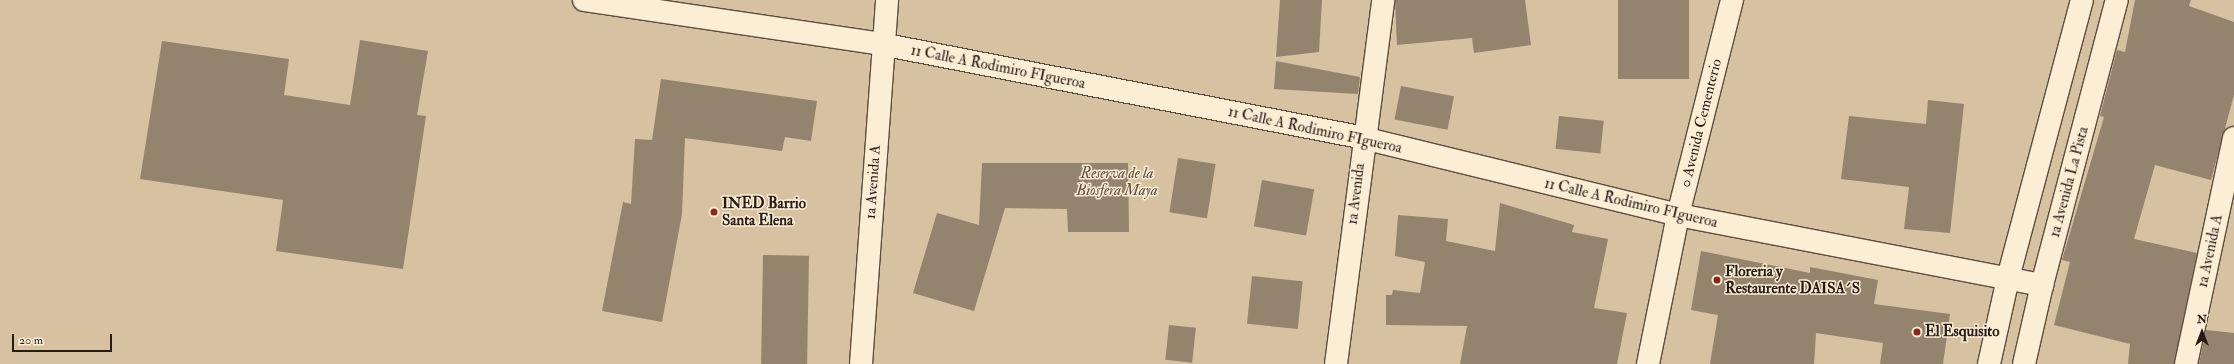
<!DOCTYPE html>
<html>
<head>
<meta charset="utf-8">
<style>
	body { margin:0 }
	#map { position:relative; width:2234px; height:364px; overflow:hidden; background:#fae3be; font-family:"IM FELL Double Pica",serif }
	div>[style] { position:absolute }
	[style*='--x'] { left:calc(var(--x)*1px); top:calc(var(--y)*1px); width:calc(var(--w)*1px); rotate:calc(var(--a)*1deg) }
	.green>* { inset:0; background:#d6c1a1; transform-origin:0 0 }
	.building>* { inset:0; background:#94836d; transform-origin:0 0 }
	.roads { filter:drop-shadow(1px 0 #5b4c3f) drop-shadow(-1px 0 #5b4c3f) drop-shadow(0 1px #5b4c3f) drop-shadow(0 -1px #5b4c3f) }
	.minor>* { height:22px; margin:-11px; padding:0 11px; transform-origin:11px; border-radius:11px; background:#fcedd5 }
	.dots>* { width:11px; height:11px; translate:-50% -50%; box-sizing:border-box; border:2px solid #fcedd5; border-radius:50% }
	span { translate:-50% -50%; white-space:nowrap; text-align:center; line-height:1.15; -webkit-text-stroke:3px #fcedd5; paint-order:stroke }
	.street-label { font-size:15px; color:#261a15 }
	.park-label { font-size:15px; color:#5b4c3f; font-style:italic }
	.poi-label { font-size:15px; color:#261a15; font-weight:700 }
	.left { translate:0 -50%; text-align:left }
	.north { position:absolute; left:2182px; top:312px; width:40px; height:40px; -webkit-text-stroke:3px #fcedd5; paint-order:stroke; rotate:0deg; font-size:11px; font-weight:700; line-height:16px; text-align:center; color:#261a15 }
	.north::after { content:''; display:block; margin:auto; width:14px; height:18px; background:#261a15; clip-path:polygon(50% 0,100% 100%,50% 72%,0 100%) }
	.scale { position:absolute; left:12px; top:334px; width:100px; height:18px; box-sizing:border-box; border:2px solid #261a15; border-top:0; padding-left:5px; font-size:12px; line-height:14px; white-space:nowrap; color:#261a15; -webkit-text-stroke:3px #fcedd5; paint-order:stroke }
</style>
</head>
<body>
<div id="map">
	<div class="green">
		<div style="left:0;top:0;width:2234px;height:364px"></div>
	</div>
	<div class="building">
		<div style="clip-path:polygon(1280px 0,1322px 0,1319px 52px,1276px 57px)"></div>
		<div style="clip-path:polygon(1395px 0,1525px 0,1531px 45px,1474px 53px,1472px 38px,1397px 45px)"></div>
		<div style="left:1618px;top:0;width:71px;height:79px"></div>
		<div style="clip-path:polygon(2135px 0,2191px 0,2189px 6px,2234px 22px,2234px 95px,2211px 180px,2155px 165px,2134px 239px,2197px 253px,2174px 364px,2128px 364px,2130px 344px,2054px 325px,2070px 262px,2062px 260px,2104px 117px,2100px 116px,2117px 50px,2125px 52px)"></div>
		<div style="clip-path:polygon(360px 40px,428px 51px,417px 115px,426px 116px,403px 269px,276px 251px,283px 200px,140px 179px,162px 41px,289px 59px,284px 95px,350px 105px)"></div>
		<div style="clip-path:polygon(1276px 61px,1360px 77px,1358px 94px,1274px 89px)"></div>
		<div style="clip-path:polygon(661px 79px,817px 101px,811px 141px,785px 137px,782px 151px,685px 138px,682px 214px,662px 322px,602px 311px,623px 202px,631px 204px,635px 139px,652px 140px)"></div>
		<div style="left:1401px;top:86px;width:54px;height:34px;rotate:11deg"></div>
		<div style="clip-path:polygon(1928px 100px,1964px 104px,1950px 233px,1904px 229px,1909px 187px,1841px 179px,1849px 116px,1926px 124px)"></div>
		<div style="left:1559px;top:116px;width:45px;height:33px;rotate:6deg"></div>
		<div style="left:1178px;top:158px;width:38px;height:55px;rotate:9deg"></div>
		<div style="clip-path:polygon(982px 163px,1128px 163px,1129px 232px,1068px 232px,1067px 209px,1005px 208px,974px 311px,913px 293px,937px 213px,979px 225px)"></div>
		<div style="left:1262px;top:180px;width:53px;height:47px;rotate:10deg"></div>
		<div style="clip-path:polygon(1500px 203px,1574px 225px,1572px 232px,1608px 239px,1594px 308px,1627px 313px,1617px 364px,1460px 364px,1467px 326px,1386px 325px,1386px 295px,1392px 295px,1393px 290px,1420px 293px,1425px 262px,1395px 256px,1398px 215px,1448px 219px,1446px 241px,1495px 251px)"></div>
		<div style="clip-path:polygon(1701px 251px,1810px 273px,1810px 267px,1878px 280px,1874px 304px,1950px 314px,1943px 364px,1880px 364px,1883px 343px,1816px 333px,1814px 364px,1710px 364px,1718px 315px,1691px 310px)"></div>
		<div style="left:763px;top:255px;width:46px;height:109px;rotate:1deg"></div>
		<div style="left:1252px;top:276px;width:51px;height:48px;rotate:6deg"></div>
		<div style="left:1169px;top:325px;width:27px;height:35px;rotate:6deg"></div>
		<div style="clip-path:polygon(2206px 330px,2234px 333px,2234px 364px,2199px 364px)"></div>
	</div>
	<div class="roads">
		<div class="minor">
			<div style="--x:584;--y:0;--w:300;--a:8.4"></div>
			<div style="--x:881;--y:44;--w:491;--a:11"></div>
			<div style="--x:1363;--y:138;--w:324;--a:13.7"></div>
			<div style="--x:1678;--y:215;--w:371;--a:10.9"></div>
			<div style="--x:861;--y:364;--w:365;--a:-85.9"></div>
			<div style="--x:1336;--y:364;--w:367;--a:-82.6"></div>
			<div style="--x:1648;--y:364;--w:152;--a:-78.6"></div>
			<div style="--x:1678;--y:215;--w:222;--a:-75.9"></div>
			<div style="--x:1989;--y:364;--w:88;--a:-77.5"></div>
			<div style="--x:2008;--y:278;--w:288;--a:-75.1"></div>
			<div style="--x:2024;--y:364;--w:81;--a:-77.2"></div>
			<div style="--x:2042;--y:285;--w:295;--a:-75.3"></div>
			<div style="--x:2186;--y:364;--w:231;--a:-78"></div>
		</div>
	</div>
	<div class="dots">
		<div style="left:714px;top:212px;background:#8f2418"></div>
		<div style="left:1717px;top:280px;background:#8f2418"></div>
		<div style="left:1917px;top:332px;background:#8f2418"></div>
	</div>
	<div class="street-label">
		<span style="left:998px;top:67px;rotate:11deg">11 Calle A Rodimiro FIgueroa</span>
		<span style="left:1701px;top:123px;rotate:-76deg">0 Avenida Cementerio</span>
		<span style="left:1315px;top:130px;rotate:12deg">11 Calle A Rodimiro FIgueroa</span>
		<span style="left:873px;top:182px;rotate:-86deg">1a Avenida A</span>
		<span style="left:2069px;top:182px;rotate:-75deg">1a Avenida La Pista</span>
		<span style="left:1356px;top:194px;rotate:-83deg">1a Avenida</span>
		<span style="left:1631px;top:203px;rotate:13deg">11 Calle A Rodimiro FIgueroa</span>
		<span style="left:2210px;top:251px;rotate:-78deg">1a Avenida A</span>
	</div>
	<div class="park-label">
		<span style="left:1117px;top:182px">Reserva de la<br>Biosfera Maya</span>
	</div>
	<div class="poi-label">
		<span class="left" style="left:722px;top:212px">INED Barrio<br>Santa Elena</span>
		<span class="left" style="left:1725px;top:280px">Floreria y<br>Restaurente DAISA´S</span>
		<span class="left" style="left:1925px;top:332px">El Esquisito</span>
	</div>
	<div class="north">N</div>
	<div class="scale">20 m</div>
</div>
</body>
</html>
